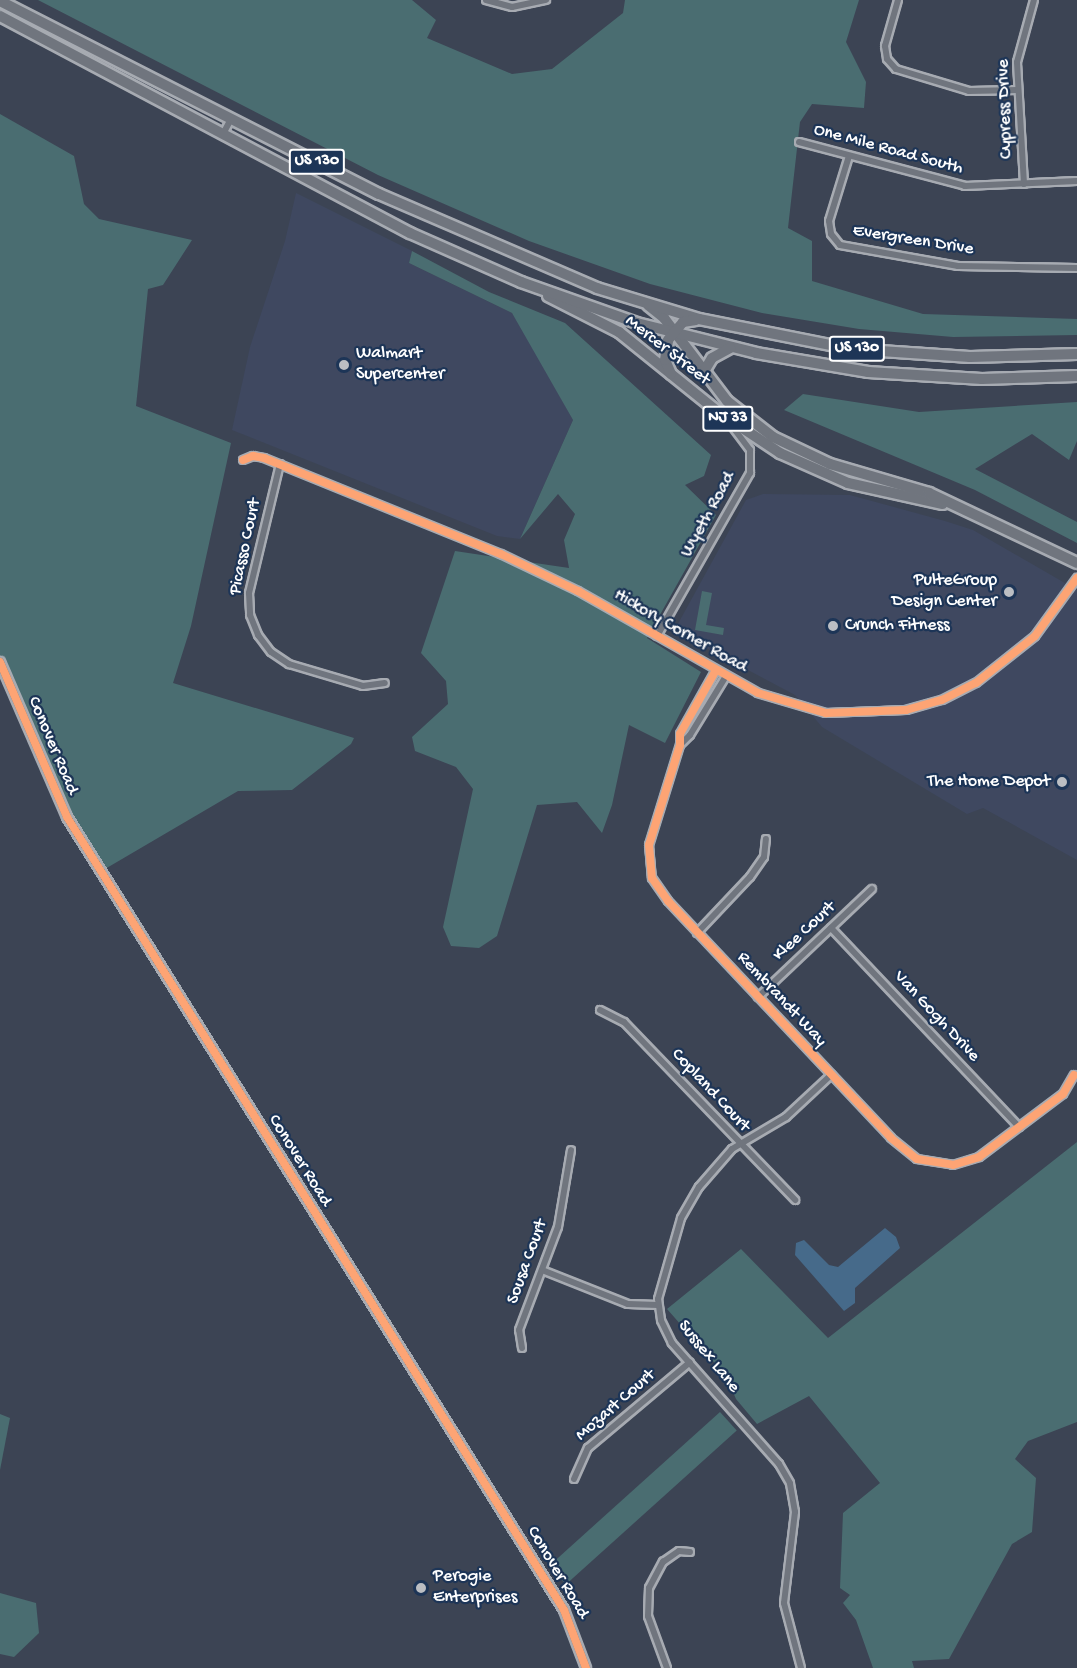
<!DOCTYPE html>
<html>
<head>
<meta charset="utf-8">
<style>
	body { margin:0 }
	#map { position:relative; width:1077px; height:1668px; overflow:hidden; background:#3c4454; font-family:"Gochi Hand",sans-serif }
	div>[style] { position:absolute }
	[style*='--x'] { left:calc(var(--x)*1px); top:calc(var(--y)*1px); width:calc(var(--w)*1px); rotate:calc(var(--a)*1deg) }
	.built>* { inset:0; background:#3f4860 }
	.green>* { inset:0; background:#4a6d71; transform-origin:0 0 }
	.water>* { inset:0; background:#466a8a }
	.roads { filter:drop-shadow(2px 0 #a7abb2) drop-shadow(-2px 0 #a7abb2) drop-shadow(0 2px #a7abb2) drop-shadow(0 -2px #a7abb2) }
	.minor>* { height:6px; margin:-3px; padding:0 3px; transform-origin:3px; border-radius:3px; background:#70757e }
	.tertiary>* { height:8px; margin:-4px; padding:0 4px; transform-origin:4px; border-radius:4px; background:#70757e }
	.primary>* { height:10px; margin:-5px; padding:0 5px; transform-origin:5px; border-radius:5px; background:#70757e }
	.trunk>* { height:10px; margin:-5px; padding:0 5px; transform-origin:5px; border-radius:5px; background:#70757e }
	.cycleway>* { height:8px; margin:-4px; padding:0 4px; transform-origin:4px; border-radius:4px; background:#fda474 }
	.dots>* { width:16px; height:16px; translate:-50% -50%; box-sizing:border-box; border:3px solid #1d3557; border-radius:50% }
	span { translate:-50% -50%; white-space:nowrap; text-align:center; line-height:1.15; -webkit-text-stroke:4.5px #1d3557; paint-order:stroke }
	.shield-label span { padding:2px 4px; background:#1d3557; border:2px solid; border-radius:4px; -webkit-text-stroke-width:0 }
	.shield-label { font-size:16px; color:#fff; font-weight:700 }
	.street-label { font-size:18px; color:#fff }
	.poi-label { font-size:18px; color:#fff }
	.left { translate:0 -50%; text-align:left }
	.right { translate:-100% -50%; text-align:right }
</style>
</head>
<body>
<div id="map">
	<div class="built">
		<div style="clip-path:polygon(296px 193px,412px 251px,409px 263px,512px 313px,522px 326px,573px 420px,520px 539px,497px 536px,232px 430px,250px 347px,285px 241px)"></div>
		<div style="clip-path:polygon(763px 494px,850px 495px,945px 521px,973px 530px,1077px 590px,1077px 860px,983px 808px,967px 814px,822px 727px,795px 695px,674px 631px,746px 500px)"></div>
	</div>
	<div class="green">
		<div style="clip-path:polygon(38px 0,412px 0,436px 20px,427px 38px,512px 74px,552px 69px,623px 13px,625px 0,859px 0,846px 42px,866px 82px,864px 108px,812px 104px,800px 122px,788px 228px,812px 241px,812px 281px,923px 314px,1077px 319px,1077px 335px,953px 337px,859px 329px,762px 313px,650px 284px,529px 241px,378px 175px)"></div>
		<div style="clip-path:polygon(0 114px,74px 156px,84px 204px,99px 219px,192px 240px,163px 285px,148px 289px,136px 406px,231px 443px,191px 626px,173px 683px,354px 738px,351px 744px,292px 790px,238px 791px,105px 869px,57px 791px,4px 658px,0 658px)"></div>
		<div style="clip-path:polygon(412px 251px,489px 292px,565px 323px,711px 455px,704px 476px,685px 485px,716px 515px,647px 638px,701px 672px,665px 743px,629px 725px,612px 805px,602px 833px,577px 802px,537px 805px,497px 936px,479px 948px,451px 946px,443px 927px,473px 789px,456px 767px,415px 751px,412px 737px,448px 704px,446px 681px,421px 653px,455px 551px,569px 568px,564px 540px,575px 514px,558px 494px,520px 539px,573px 420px,512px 313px,409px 263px)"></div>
		<div style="clip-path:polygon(803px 394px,919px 412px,1077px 402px,1077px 441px,1069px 460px,1032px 434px,975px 469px,1077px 522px,1077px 543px,975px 490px,784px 410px)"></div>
		<div style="clip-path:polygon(702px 591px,712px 593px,706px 625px,724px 628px,723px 635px,695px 630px)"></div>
		<div style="clip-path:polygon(1077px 1142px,1077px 1422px,1028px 1441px,1015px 1459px,1036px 1478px,1032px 1532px,1012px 1544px,949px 1659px,912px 1661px,914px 1668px,873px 1668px,856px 1620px,843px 1603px,850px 1595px,840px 1588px,843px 1513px,880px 1483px,809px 1396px,757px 1424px,736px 1399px,726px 1376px,667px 1309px,741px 1249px,828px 1338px)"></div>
		<div style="left:720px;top:1412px;width:25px;height:230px;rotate:48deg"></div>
		<div style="clip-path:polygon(0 1414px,10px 1418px,0 1470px)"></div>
		<div style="clip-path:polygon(0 1593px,36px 1603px,39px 1633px,14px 1657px,0 1654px)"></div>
	</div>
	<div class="water">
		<div style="clip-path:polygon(885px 1228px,896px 1237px,900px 1248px,855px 1288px,855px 1303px,844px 1311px,795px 1255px,796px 1243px,804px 1240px,829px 1265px,838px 1267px)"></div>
	</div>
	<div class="roads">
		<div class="minor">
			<div style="--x:486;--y:0;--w:27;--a:15"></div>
			<div style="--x:512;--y:7;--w:35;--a:-12"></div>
			<div style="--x:898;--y:0;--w:48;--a:105.8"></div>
			<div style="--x:885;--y:46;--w:13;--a:81"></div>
			<div style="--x:887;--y:59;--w:13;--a:48"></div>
			<div style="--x:896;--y:69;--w:76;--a:16.8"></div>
			<div style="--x:969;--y:91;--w:49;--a:-1.2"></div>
			<div style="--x:223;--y:134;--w:17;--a:-62"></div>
			<div style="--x:799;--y:142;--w:172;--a:14.8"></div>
			<div style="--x:965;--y:186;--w:112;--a:-2.6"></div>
			<div style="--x:849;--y:156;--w:68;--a:107.1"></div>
			<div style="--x:829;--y:221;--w:13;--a:81"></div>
			<div style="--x:831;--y:234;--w:14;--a:51"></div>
			<div style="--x:840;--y:245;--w:120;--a:10.1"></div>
			<div style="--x:958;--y:266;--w:119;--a:1"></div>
			<div style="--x:1024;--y:184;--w:122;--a:-93.3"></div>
			<div style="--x:1017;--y:62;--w:64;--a:-74.7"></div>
			<div style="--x:243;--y:460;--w:11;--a:-22"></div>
			<div style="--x:253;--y:456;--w:11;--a:10"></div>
			<div style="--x:264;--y:458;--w:256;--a:22.1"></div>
			<div style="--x:501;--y:554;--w:85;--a:25.7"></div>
			<div style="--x:578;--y:591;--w:207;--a:29.5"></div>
			<div style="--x:758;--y:693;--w:71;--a:16.4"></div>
			<div style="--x:826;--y:713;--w:80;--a:-2.1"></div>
			<div style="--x:906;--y:710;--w:37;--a:-16"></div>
			<div style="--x:942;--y:700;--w:38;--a:-27"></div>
			<div style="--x:976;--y:683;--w:75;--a:-38.5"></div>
			<div style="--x:1035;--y:636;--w:72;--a:-54.1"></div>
			<div style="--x:280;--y:464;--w:133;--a:103.5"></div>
			<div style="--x:249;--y:593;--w:22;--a:87"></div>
			<div style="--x:250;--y:615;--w:22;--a:68"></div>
			<div style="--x:258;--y:635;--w:21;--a:53"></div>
			<div style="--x:271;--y:652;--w:22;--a:34"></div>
			<div style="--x:289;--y:664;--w:77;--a:16.6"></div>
			<div style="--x:363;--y:686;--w:22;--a:-8"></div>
			<div style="--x:657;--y:636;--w:188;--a:-60.3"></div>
			<div style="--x:750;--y:473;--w:23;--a:-90"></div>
			<div style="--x:750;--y:450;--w:30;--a:-127"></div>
			<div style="--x:716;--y:670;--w:73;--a:119.4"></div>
			<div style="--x:680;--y:734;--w:11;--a:90"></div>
			<div style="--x:680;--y:745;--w:105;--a:107.2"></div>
			<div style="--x:649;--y:845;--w:33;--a:85"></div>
			<div style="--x:652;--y:878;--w:28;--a:55"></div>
			<div style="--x:668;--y:901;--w:325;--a:46.7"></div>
			<div style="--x:891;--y:1138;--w:33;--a:39"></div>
			<div style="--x:917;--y:1159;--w:36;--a:9"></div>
			<div style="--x:953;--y:1165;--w:27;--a:-17"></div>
			<div style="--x:979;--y:1157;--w:105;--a:-36.9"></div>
			<div style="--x:1063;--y:1094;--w:22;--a:-60"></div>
			<div style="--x:680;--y:745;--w:14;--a:-45"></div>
			<div style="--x:690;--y:735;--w:69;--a:-58.6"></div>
			<div style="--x:831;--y:928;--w:274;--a:46.6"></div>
			<div style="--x:697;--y:933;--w:77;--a:-46.6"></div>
			<div style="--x:750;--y:877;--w:24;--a:-55"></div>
			<div style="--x:764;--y:857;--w:18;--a:-84"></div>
			<div style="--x:758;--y:997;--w:157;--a:-43.5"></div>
			<div style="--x:600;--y:1010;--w:27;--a:27"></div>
			<div style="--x:624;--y:1022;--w:247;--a:46.1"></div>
			<div style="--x:542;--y:1270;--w:92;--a:21.6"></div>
			<div style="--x:628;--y:1304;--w:30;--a:2"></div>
			<div style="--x:522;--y:1348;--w:18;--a:-99"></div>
			<div style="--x:519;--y:1330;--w:110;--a:-69.3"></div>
			<div style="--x:558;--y:1227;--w:78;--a:-80.4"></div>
			<div style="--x:574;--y:1479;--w:34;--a:-66"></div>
			<div style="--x:588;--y:1448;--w:133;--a:-40.1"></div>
			<div style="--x:667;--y:1668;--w:55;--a:-110.1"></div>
			<div style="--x:648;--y:1616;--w:28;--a:-88"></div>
			<div style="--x:649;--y:1588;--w:30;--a:-62"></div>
			<div style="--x:663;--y:1562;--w:19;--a:-35"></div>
			<div style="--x:679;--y:1551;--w:11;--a:5"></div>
			<div style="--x:801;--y:1668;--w:67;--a:-104.7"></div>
			<div style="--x:784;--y:1603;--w:92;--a:-83.1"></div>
			<div style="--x:795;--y:1512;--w:29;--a:-100"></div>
			<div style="--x:790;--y:1483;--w:22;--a:-120"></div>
			<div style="--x:779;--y:1464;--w:162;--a:-131.5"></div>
			<div style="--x:672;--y:1343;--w:25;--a:-116"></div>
			<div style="--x:661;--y:1320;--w:21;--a:-98"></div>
			<div style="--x:658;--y:1299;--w:84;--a:-74.1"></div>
			<div style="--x:681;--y:1218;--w:36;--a:-60"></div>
			<div style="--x:699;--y:1187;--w:50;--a:-49"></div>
			<div style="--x:732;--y:1149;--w:63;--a:-30.7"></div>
			<div style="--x:786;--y:1117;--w:62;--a:-43"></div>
		</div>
		<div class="tertiary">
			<div style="--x:0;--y:662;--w:169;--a:66.6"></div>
			<div style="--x:67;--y:817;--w:936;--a:57.92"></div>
			<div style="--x:564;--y:1610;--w:62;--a:69.2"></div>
		</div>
		<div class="primary">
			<div style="--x:548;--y:296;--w:80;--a:26.9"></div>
			<div style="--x:619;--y:332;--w:126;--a:38.9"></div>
			<div style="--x:717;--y:411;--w:76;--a:33.7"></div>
			<div style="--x:780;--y:453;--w:74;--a:23.8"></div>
			<div style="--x:848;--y:483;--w:97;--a:12.5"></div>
			<div style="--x:648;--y:305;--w:21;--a:39"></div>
			<div style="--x:664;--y:318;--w:104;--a:52.8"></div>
			<div style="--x:727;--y:401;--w:58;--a:38"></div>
			<div style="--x:773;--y:437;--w:63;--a:25.3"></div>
			<div style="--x:830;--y:464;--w:103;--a:16.3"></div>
			<div style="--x:929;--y:493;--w:164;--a:25.3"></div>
		</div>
		<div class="trunk">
			<div style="--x:0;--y:1;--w:425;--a:27"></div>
			<div style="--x:379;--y:194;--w:237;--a:23.3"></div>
			<div style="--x:597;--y:288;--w:107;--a:16.9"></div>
			<div style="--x:699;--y:319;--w:155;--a:11.2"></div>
			<div style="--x:851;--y:349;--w:119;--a:3.8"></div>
			<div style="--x:970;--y:357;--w:107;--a:-1.6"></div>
			<div style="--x:0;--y:16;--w:464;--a:27.9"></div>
			<div style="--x:410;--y:233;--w:121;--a:23.8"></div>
			<div style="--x:521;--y:282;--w:123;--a:19.5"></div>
			<div style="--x:637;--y:323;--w:123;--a:14.1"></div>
			<div style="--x:756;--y:353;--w:114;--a:9.6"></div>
			<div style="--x:868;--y:372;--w:114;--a:3.5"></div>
			<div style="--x:982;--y:379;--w:95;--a:-1.8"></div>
			<div style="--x:703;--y:373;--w:17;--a:-59"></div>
			<div style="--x:712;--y:358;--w:21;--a:-29"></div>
			<div style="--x:671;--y:374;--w:15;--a:-113"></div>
			<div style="--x:665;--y:360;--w:20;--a:-81"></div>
			<div style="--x:668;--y:340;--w:23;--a:-50"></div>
			<div style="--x:683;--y:322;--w:13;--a:-9"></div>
		</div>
	</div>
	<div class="cycleway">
		<div style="--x:243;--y:460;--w:11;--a:-22"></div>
		<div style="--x:253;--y:456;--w:11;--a:10"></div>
		<div style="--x:264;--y:458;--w:256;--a:22.1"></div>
		<div style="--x:501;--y:554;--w:85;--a:25.7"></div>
		<div style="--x:578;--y:591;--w:207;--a:29.5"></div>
		<div style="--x:758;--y:693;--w:71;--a:16.4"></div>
		<div style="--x:826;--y:713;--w:80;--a:-2.1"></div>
		<div style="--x:906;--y:710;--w:37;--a:-16"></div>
		<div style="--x:942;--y:700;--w:38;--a:-27"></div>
		<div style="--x:976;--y:683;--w:75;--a:-38.5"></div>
		<div style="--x:1035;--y:636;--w:72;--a:-54.1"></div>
		<div style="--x:0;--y:662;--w:169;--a:66.6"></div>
		<div style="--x:67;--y:817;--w:936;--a:57.92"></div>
		<div style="--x:564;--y:1610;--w:62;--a:69.2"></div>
		<div style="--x:716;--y:670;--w:73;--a:119.4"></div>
		<div style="--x:680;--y:734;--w:11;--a:90"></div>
		<div style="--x:680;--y:745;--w:105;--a:107.2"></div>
		<div style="--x:649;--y:845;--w:33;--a:85"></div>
		<div style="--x:652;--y:878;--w:28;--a:55"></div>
		<div style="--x:668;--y:901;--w:325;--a:46.7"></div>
		<div style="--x:891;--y:1138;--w:33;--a:39"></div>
		<div style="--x:917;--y:1159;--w:36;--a:9"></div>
		<div style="--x:953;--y:1165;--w:27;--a:-17"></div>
		<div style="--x:979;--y:1157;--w:105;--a:-36.9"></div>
		<div style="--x:1063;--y:1094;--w:22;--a:-60"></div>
	</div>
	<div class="dots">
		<div style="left:344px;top:365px;background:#bbbec3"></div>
		<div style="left:1009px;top:592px;background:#bbbec3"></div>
		<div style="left:833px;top:626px;background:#bbbec3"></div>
		<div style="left:1062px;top:782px;background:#bbbec3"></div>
		<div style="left:421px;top:1588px;background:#bbbec3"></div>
	</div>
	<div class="shield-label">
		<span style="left:317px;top:162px">US 130</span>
		<span style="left:857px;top:349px">US 130</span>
		<span style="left:728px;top:419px">NJ 33</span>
	</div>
	<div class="street-label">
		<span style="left:1006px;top:109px;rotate:-92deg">Cypress Drive</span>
		<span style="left:888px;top:150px;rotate:15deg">One Mile Road South</span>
		<span style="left:913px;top:241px;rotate:9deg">Evergreen Drive</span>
		<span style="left:667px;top:351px;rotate:38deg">Mercer Street</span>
		<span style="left:709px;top:515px;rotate:-61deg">Wyeth Road</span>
		<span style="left:246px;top:547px;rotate:-78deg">Picasso Court</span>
		<span style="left:680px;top:632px;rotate:30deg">Hickory Corner Road</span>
		<span style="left:52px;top:746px;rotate:67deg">Conover Road</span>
		<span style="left:805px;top:932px;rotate:-43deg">Klee Court</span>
		<span style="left:781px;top:1000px;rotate:47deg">Rembrandt Way</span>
		<span style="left:936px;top:1017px;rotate:47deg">Van Gogh Drive</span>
		<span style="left:710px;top:1091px;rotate:47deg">Copland Court</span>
		<span style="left:299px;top:1161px;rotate:58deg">Conover Road</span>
		<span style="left:528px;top:1262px;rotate:-70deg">Sousa Court</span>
		<span style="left:708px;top:1357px;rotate:51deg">Sussex Lane</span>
		<span style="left:616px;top:1406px;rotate:-41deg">Mozart Court</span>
		<span style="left:557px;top:1573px;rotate:59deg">Conover Road</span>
	</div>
	<div class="poi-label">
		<span class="left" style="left:356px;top:365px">Walmart<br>Supercenter</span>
		<span class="right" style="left:997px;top:592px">PulteGroup<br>Design Center</span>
		<span class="left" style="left:845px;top:626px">Crunch Fitness</span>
		<span class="right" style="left:1050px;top:782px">The Home Depot</span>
		<span class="left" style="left:433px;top:1588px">Perogie<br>Enterprises</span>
	</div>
</div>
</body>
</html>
